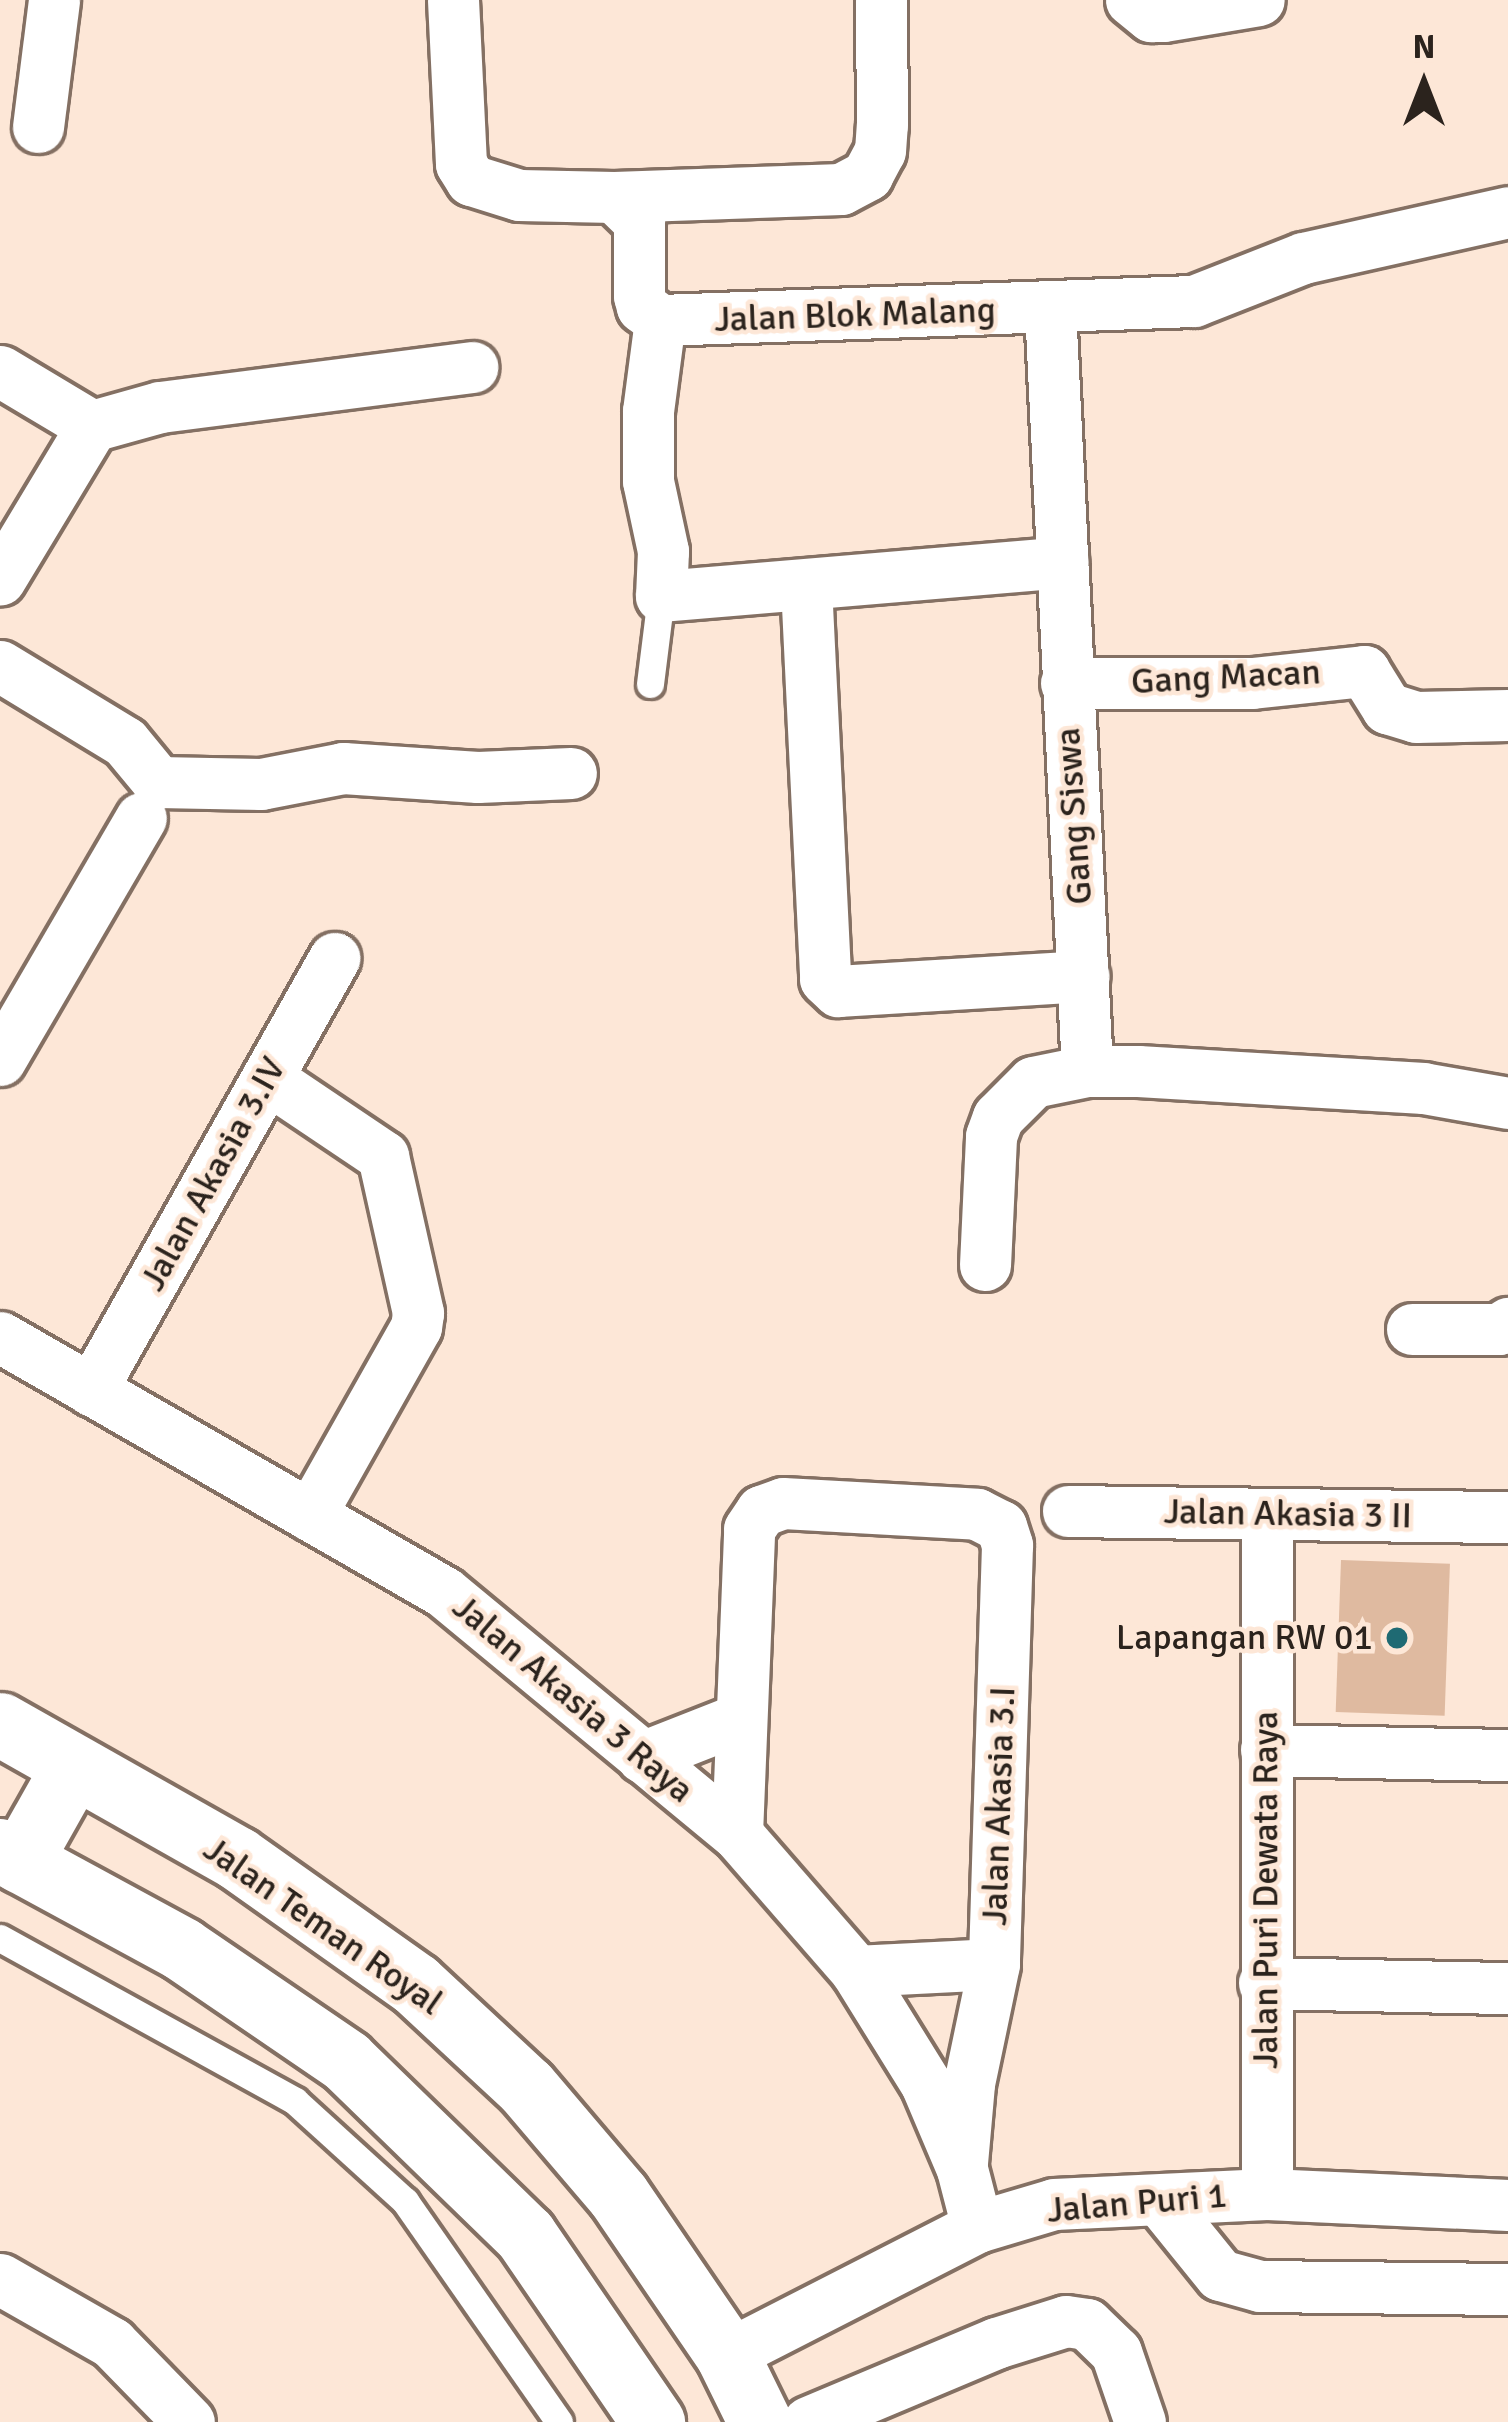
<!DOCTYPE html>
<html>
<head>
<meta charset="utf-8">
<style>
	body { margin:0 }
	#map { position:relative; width:1508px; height:2422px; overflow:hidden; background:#fde7d7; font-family:Signika,sans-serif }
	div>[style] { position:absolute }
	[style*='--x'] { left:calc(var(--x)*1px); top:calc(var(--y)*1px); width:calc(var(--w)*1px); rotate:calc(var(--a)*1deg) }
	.green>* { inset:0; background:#dfbaa0; transform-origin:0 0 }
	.roads { filter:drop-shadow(3px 0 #847063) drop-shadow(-3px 0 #847063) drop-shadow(0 3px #847063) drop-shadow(0 -3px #847063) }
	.service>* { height:27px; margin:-13.5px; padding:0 13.5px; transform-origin:13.5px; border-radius:13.5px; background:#fff }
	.minor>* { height:51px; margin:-25.5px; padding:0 25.5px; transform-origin:25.5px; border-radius:25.5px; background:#fff }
	.tertiary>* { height:63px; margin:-31.5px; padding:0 31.5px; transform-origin:31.5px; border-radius:31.5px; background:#fff }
	.dots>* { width:33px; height:33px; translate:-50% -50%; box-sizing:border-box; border:6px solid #fde7d7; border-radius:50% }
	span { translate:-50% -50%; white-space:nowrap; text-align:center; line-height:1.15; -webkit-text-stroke:9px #fde7d7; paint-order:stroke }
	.street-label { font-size:36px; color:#2b231d }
	.poi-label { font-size:36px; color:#2b231d }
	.right { translate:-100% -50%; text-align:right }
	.north { position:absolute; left:1364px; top:24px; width:120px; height:120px; -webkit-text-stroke:9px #fde7d7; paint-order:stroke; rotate:0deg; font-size:33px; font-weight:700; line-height:48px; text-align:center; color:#2b231d }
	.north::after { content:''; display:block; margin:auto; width:42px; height:54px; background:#2b231d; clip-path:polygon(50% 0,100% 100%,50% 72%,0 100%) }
</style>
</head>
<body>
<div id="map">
	<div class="green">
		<div style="left:1341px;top:1560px;width:109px;height:152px;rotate:2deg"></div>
	</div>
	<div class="roads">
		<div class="service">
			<div style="--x:650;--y:684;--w:89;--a:-82.9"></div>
			<div style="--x:0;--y:1938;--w:337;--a:28.9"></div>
			<div style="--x:295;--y:2101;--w:149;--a:42.3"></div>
			<div style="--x:405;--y:2201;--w:269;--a:55.1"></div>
		</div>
		<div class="minor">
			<div style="--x:453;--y:0;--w:164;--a:87.2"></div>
			<div style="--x:461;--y:164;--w:19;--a:58"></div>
			<div style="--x:471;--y:180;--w:50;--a:17.4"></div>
			<div style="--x:519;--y:195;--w:95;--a:1.2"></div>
			<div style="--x:614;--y:197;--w:35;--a:44"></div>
			<div style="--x:639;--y:221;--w:75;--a:90"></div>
			<div style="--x:639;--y:296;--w:11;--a:75"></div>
			<div style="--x:642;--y:307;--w:22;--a:36"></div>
			<div style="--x:660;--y:320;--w:534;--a:-2.04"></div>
			<div style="--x:1194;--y:301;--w:117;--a:-21.5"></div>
			<div style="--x:1303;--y:258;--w:210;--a:-12.6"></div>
			<div style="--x:1131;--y:0;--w:26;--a:39"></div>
			<div style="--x:1151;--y:16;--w:12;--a:0"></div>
			<div style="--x:1163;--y:16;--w:97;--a:-9.5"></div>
			<div style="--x:38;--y:127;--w:128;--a:-82.8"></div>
			<div style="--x:614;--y:197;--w:227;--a:-2"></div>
			<div style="--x:841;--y:189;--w:30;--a:-28"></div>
			<div style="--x:867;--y:175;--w:27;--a:-62"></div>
			<div style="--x:880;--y:151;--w:26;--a:-86"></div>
			<div style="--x:882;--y:125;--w:125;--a:-90.5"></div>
			<div style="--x:1050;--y:308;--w:764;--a:87.22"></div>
			<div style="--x:660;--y:320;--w:92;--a:97.5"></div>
			<div style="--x:648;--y:411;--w:70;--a:90"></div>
			<div style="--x:648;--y:481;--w:72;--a:77.9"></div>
			<div style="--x:663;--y:551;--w:45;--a:92.5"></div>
			<div style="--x:661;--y:596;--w:403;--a:-4.8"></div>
			<div style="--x:0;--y:371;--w:107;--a:30.9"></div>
			<div style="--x:92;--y:426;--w:179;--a:121"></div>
			<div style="--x:92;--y:426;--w:71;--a:-15.6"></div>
			<div style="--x:160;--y:407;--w:315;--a:-7.3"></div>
			<div style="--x:806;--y:585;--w:394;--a:87.2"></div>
			<div style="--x:825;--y:979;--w:18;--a:43"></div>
			<div style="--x:838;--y:991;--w:246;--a:-3.5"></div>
			<div style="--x:0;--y:666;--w:146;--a:31.3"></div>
			<div style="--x:125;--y:742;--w:52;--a:50.5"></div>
			<div style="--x:158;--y:782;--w:103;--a:1.1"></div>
			<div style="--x:261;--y:784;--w:84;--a:-11"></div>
			<div style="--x:343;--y:768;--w:135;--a:3.8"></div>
			<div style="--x:478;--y:777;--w:93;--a:-2.5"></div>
			<div style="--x:1066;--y:683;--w:186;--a:0"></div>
			<div style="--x:1252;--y:683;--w:113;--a:-6.1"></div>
			<div style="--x:1364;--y:671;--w:44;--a:58.1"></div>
			<div style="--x:1387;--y:708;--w:30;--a:17"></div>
			<div style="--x:1416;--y:717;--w:92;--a:-1.2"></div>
			<div style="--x:0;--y:1060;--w:280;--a:-59.8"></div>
			<div style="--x:267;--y:1078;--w:140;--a:33.9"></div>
			<div style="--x:383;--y:1156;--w:161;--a:77.4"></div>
			<div style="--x:418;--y:1313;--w:14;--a:98"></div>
			<div style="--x:416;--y:1327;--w:216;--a:119.4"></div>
			<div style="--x:985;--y:1265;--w:129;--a:-87.3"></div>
			<div style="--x:991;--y:1136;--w:20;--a:-70"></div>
			<div style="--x:998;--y:1117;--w:49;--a:-45"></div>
			<div style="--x:1033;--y:1082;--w:55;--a:-11.5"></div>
			<div style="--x:1087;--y:1071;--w:51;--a:0"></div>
			<div style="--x:1138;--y:1071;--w:286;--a:3.4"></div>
			<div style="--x:1423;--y:1088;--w:86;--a:10"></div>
			<div style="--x:1412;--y:1329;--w:87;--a:0"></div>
			<div style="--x:1499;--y:1329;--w:11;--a:-34"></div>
			<div style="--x:0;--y:1337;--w:512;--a:29.87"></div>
			<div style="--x:444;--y:1592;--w:380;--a:39.6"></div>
			<div style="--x:737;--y:1834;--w:181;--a:49"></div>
			<div style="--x:856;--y:1971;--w:133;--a:58.2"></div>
			<div style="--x:926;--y:2084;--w:92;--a:67"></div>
			<div style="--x:962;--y:2169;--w:60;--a:75.5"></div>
			<div style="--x:91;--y:1390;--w:496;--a:-60.6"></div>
			<div style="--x:1068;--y:1511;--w:440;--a:0.8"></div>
			<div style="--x:1266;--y:1750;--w:242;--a:1.2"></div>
			<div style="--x:642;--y:1757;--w:106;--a:-21.5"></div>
			<div style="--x:737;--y:1834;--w:305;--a:-87.7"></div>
			<div style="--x:749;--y:1529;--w:22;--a:-56"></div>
			<div style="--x:761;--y:1511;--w:23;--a:-20"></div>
			<div style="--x:783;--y:1503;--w:194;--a:3.2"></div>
			<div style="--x:977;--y:1514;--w:27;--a:27"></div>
			<div style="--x:1001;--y:1526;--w:20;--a:72"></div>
			<div style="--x:1007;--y:1545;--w:419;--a:91.8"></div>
			<div style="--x:994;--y:1964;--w:123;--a:101.8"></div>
			<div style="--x:969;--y:2084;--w:78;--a:95.1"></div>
			<div style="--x:856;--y:1971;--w:138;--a:-2.9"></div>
			<div style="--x:1264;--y:1983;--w:244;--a:1.2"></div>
			<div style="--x:1267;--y:2194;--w:680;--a:-90"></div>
			<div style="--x:1160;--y:2201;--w:95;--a:51"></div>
			<div style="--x:1220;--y:2275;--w:41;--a:15.4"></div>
			<div style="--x:1260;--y:2286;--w:248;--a:0.7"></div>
			<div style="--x:0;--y:2279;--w:129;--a:29.7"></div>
			<div style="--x:112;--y:2343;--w:110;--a:45.7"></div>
			<div style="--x:727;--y:2355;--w:281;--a:-27.1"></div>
			<div style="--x:977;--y:2227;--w:80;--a:-16.6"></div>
			<div style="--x:1054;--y:2204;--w:213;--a:-2.7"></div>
			<div style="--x:1267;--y:2194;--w:241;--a:2.6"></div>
			<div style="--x:808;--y:2422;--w:204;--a:-22.8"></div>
			<div style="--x:996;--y:2343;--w:73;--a:-17.4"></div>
			<div style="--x:1066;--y:2321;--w:21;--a:8"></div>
			<div style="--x:1087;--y:2324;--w:40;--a:44"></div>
			<div style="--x:1116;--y:2352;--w:74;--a:71.1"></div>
		</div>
		<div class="tertiary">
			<div style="--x:0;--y:1724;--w:272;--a:29.5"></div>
			<div style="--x:237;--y:1858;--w:218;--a:35.3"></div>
			<div style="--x:415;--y:1984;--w:151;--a:42.9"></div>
			<div style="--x:526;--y:2087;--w:142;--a:49.6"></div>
			<div style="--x:618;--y:2195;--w:194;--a:55.7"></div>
			<div style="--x:727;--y:2355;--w:75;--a:63.8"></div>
			<div style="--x:0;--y:1850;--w:207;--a:28.5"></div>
			<div style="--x:182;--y:1949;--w:199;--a:34.3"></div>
			<div style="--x:346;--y:2061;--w:250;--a:44.2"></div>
			<div style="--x:525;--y:2235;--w:227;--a:55.6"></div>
			<div style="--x:20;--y:1861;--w:108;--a:-60.6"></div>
		</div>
	</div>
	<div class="dots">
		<div style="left:1397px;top:1638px;background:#1f6a73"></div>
	</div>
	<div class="street-label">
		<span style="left:855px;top:315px;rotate:-2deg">Jalan Blok Malang</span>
		<span style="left:1226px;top:677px;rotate:-3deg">Gang Macan</span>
		<span style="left:1074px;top:816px;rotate:-94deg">Gang Siswa</span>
		<span style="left:213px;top:1174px;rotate:-61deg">Jalan Akasia 3.IV</span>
		<span style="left:1288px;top:1514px;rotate:1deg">Jalan Akasia 3 II</span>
		<span style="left:573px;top:1699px;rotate:40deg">Jalan Akasia 3 Raya</span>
		<span style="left:999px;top:1806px;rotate:-88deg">Jalan Akasia 3.I</span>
		<span style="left:1266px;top:1890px;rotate:-90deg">Jalan Puri Dewata Raya</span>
		<span style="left:323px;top:1926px;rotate:35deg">Jalan Teman Royal</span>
		<span style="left:1137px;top:2203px;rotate:-5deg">Jalan Puri 1</span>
	</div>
	<div class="poi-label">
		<span class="right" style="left:1373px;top:1638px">Lapangan RW 01</span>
	</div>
	<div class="north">N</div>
</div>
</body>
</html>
